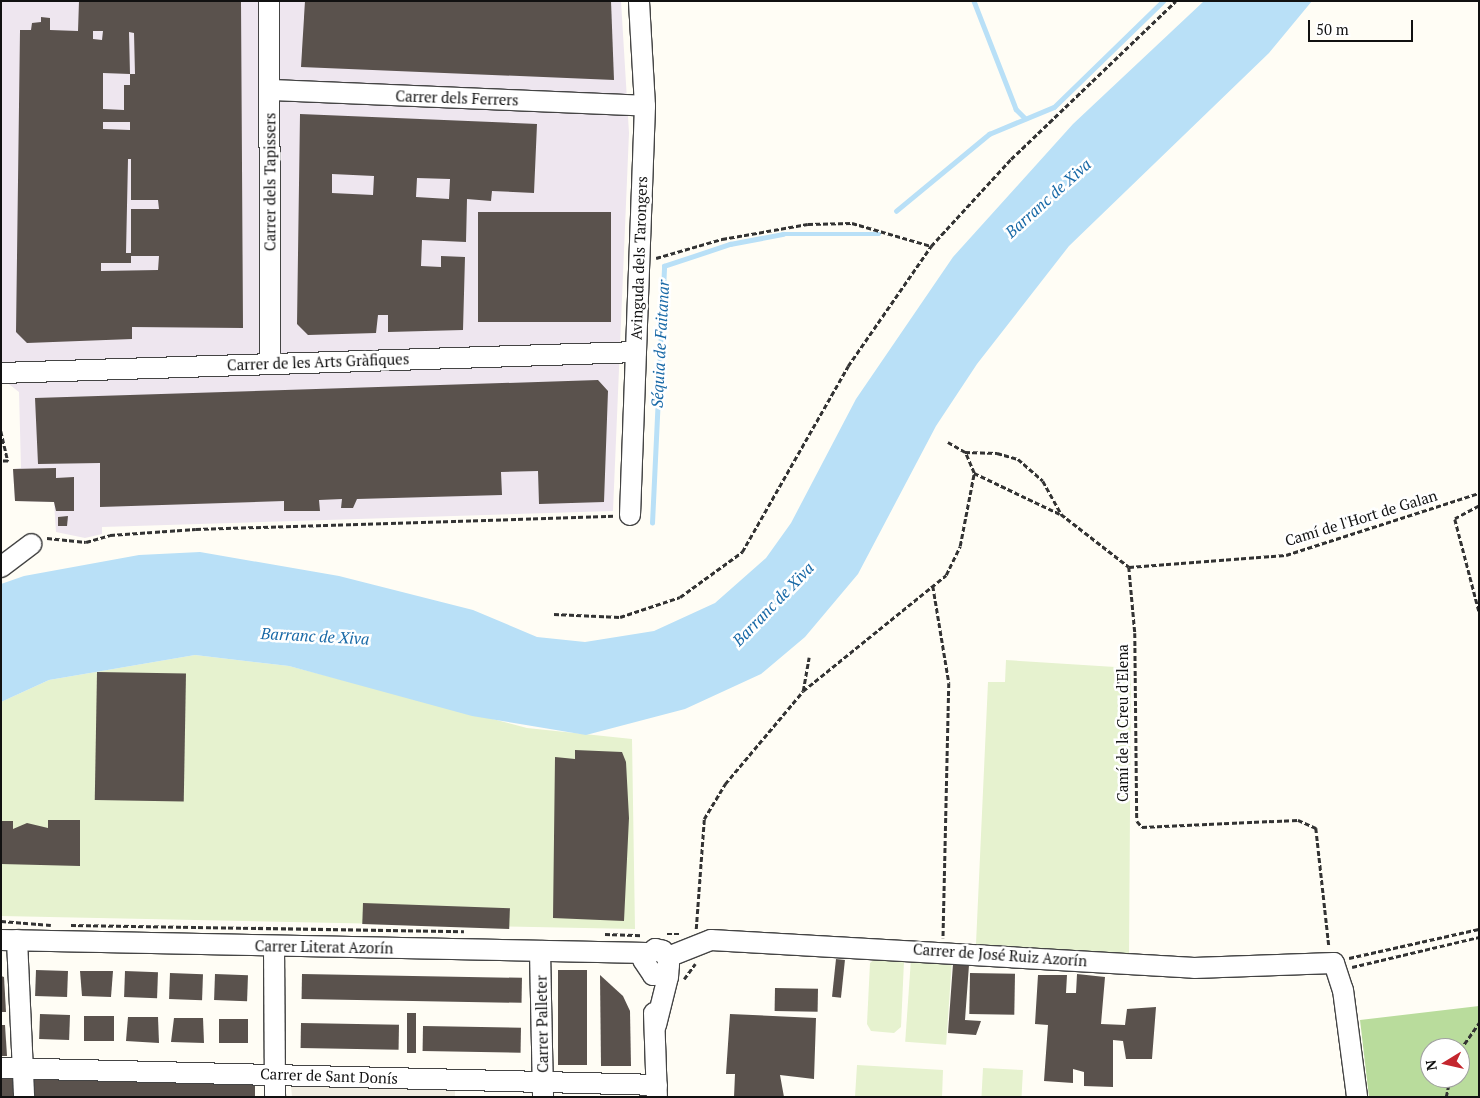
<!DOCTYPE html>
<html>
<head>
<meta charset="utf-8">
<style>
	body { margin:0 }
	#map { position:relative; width:1480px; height:1098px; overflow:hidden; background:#fffdf5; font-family:"PT Serif",serif }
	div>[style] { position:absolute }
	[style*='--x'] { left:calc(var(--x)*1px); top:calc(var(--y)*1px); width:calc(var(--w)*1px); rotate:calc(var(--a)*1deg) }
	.industrial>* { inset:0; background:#eee6ef }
	.forest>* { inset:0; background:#b9dc9c }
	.pitch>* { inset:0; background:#e6f2cf; transform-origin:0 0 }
	.plaza>* { inset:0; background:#f1ede2 }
	.water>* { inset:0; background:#b9e0f7 }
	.stream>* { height:4.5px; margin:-2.25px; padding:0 2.25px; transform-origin:2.25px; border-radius:2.25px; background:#b9e0f7 }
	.building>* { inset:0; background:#5a524d; transform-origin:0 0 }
	.path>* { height:2.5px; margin-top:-1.25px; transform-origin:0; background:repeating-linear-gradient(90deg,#333 0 5px,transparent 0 7.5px) }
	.roads { filter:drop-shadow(1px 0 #444) drop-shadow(-1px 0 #444) drop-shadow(0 1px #444) drop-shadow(0 -1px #444) }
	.minor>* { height:20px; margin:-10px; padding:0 10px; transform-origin:10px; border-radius:10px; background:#fff }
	span { translate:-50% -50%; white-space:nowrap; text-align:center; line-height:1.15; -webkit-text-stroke:5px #fff; paint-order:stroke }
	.street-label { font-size:15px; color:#111 }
	.water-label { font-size:16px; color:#1768a6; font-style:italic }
	.frame { position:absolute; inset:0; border:2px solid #111; pointer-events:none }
	.north { position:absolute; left:1420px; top:1038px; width:50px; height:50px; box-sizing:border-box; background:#fff; border:1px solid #a0a0a0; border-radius:50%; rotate:261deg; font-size:14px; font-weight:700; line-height:20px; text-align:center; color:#111 }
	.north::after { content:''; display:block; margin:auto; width:18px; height:22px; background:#c4262e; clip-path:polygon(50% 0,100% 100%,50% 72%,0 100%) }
	.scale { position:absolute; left:1308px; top:20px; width:105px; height:22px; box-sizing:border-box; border:2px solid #111; border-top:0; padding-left:6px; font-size:15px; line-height:18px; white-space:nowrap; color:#111; -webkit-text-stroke:4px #fff; paint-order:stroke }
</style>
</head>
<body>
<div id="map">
	<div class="industrial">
		<div style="clip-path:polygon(1px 1px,621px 1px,629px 133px,613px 511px,102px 527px,102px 534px,85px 538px,56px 532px,54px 502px,15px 501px,13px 469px,21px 468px,19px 392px,1px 378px)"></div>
	</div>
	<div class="forest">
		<div style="clip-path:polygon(evenodd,1479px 1006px,1479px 1097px,1369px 1097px,1360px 1020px,1479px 1006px,1430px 1048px,1460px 1048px,1460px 1078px,1430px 1078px,1430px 1048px)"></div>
	</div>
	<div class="pitch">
		<div style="clip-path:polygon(195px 655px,289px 666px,527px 728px,632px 739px,635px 929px,1px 916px,1px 702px,49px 680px)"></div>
		<div style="clip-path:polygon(1006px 660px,1131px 668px,1129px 955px,976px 944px,988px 682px,1005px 682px)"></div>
		<div style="clip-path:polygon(876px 958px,904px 961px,901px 1027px,894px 1033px,871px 1031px,867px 1024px,870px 963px)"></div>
		<div style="left:911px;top:959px;width:41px;height:83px;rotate:4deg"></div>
		<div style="clip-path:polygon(857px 1065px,943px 1070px,942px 1097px,855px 1097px)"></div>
		<div style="left:983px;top:1068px;width:40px;height:29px;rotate:3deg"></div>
	</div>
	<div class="plaza">
		<div style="clip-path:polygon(291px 1086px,455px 1089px,455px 1097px,292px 1097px)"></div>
	</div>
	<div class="water">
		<div style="clip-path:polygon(1204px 1px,1312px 1px,1269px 53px,1069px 246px,977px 364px,936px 426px,858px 574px,805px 637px,761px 674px,685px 709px,586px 735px,472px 716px,289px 666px,195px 655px,49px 680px,1px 702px,1px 584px,24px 576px,139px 555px,200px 552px,339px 576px,473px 610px,537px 637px,585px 642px,654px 631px,715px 603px,766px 558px,791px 523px,856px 399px,953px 257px,1073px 124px)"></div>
	</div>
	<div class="stream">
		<div style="--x:974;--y:1;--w:116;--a:68.7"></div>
		<div style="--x:1016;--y:109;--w:13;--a:45"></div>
		<div style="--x:896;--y:211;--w:121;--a:-39.6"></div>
		<div style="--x:989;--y:134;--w:70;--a:-22.6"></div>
		<div style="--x:1054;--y:107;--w:152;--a:-44.2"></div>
		<div style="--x:652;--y:523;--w:257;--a:-87.3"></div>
		<div style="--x:664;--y:266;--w:70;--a:-18.4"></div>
		<div style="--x:730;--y:244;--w:54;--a:-10.7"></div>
		<div style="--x:783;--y:234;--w:96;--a:0"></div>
	</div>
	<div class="building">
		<div style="clip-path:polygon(evenodd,79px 1px,241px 1px,243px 328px,132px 327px,132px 339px,27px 343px,16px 332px,20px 30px,31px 30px,32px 23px,41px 22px,41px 17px,50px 18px,50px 30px,78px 31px,79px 1px,93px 31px,103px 31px,102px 40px,93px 39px,93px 31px,79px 1px,129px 32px,134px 33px,135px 74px,130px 74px,130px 85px,124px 85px,124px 110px,103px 109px,103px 73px,130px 74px,129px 32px,79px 1px,103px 122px,130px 122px,130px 130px,103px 129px,103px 122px,79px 1px,128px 159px,131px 159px,131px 200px,158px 200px,159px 209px,131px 209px,131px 253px,126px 253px,128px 159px,79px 1px,131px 256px,159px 256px,158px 270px,101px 271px,101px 263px,131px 263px,131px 256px)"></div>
		<div style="clip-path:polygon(305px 1px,611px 1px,614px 80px,301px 67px)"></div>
		<div style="clip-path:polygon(evenodd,300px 114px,537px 124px,534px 193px,492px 191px,491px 201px,467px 199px,466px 242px,422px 240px,421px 266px,441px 267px,441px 256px,465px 257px,463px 330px,388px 332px,388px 315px,378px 315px,376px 333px,308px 335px,297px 324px,300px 114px,332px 174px,374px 176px,373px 195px,332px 193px,332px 174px,300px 114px,417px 178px,450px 179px,449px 199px,416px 197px,417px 178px)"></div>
		<div style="left:478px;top:212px;width:133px;height:110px"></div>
		<div style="clip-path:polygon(598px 380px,608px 391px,604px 502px,539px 504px,538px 471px,501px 472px,502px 495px,357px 499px,353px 508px,341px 508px,342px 499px,319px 500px,320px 511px,284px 511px,284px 501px,100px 507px,100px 463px,38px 464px,35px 398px)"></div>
		<div style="clip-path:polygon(56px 468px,56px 478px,74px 477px,74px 511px,56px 511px,54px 502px,15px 501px,13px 469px)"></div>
		<div style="clip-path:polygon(68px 516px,67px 526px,58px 526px,58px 517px)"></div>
		<div style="left:97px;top:672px;width:89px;height:128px;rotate:1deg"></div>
		<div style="clip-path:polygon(575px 750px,622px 752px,626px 762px,629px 818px,624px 921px,553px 918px,555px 757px,575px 759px)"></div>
		<div style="clip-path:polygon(48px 820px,80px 820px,80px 866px,1px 864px,1px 821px,13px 821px,13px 829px,27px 823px,48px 828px)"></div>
		<div style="left:363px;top:903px;width:147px;height:21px;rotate:2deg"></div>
		<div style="left:836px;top:959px;width:9px;height:38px;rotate:6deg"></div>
		<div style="clip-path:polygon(953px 964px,969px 965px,965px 1020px,981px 1021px,976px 1035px,948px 1033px)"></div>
		<div style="left:36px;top:970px;width:32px;height:26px;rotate:2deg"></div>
		<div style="left:558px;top:970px;width:29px;height:95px"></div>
		<div style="clip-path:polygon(80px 971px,113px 971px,111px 997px,82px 996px)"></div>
		<div style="left:125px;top:971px;width:33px;height:26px;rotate:2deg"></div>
		<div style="left:170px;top:973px;width:33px;height:26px;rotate:2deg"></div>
		<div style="left:970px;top:973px;width:45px;height:41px;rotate:1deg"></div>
		<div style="left:215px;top:974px;width:33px;height:26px;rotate:2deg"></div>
		<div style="left:302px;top:974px;width:220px;height:25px;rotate:1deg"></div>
		<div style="clip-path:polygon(1077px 974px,1105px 977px,1101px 1024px,1125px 1025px,1127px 1009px,1156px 1007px,1152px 1059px,1126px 1059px,1123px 1041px,1113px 1040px,1113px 1087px,1084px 1086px,1084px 1072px,1073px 1069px,1073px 1083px,1044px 1081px,1048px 1025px,1035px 1024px,1038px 975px,1067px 975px,1066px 993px,1076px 993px)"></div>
		<div style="clip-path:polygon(600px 975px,623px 996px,630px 1011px,631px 1066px,601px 1066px)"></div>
		<div style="clip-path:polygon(1px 976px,4px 977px,6px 1012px,1px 1012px)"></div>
		<div style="left:775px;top:988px;width:43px;height:23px;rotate:1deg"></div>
		<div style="left:407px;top:1013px;width:9px;height:40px"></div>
		<div style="left:40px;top:1014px;width:30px;height:25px;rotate:2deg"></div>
		<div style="clip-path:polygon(730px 1014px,816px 1018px,814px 1079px,780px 1075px,784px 1097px,734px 1097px,735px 1074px,726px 1074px)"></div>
		<div style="left:84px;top:1016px;width:30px;height:25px"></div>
		<div style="clip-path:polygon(128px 1017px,158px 1017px,159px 1043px,126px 1041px)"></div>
		<div style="clip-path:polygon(174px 1018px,203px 1018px,204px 1043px,171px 1042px)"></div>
		<div style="left:219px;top:1019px;width:29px;height:24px"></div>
		<div style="left:301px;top:1023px;width:98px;height:25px;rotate:1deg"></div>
		<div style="clip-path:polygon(1px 1025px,5px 1025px,7px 1056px,1px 1056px)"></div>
		<div style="left:423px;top:1026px;width:98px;height:25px;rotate:1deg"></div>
		<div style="left:1px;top:1076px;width:12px;height:21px"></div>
		<div style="clip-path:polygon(34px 1079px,255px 1084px,255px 1097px,35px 1097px)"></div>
	</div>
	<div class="path">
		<div style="--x:656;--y:258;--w:69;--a:-16.1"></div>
		<div style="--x:722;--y:239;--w:87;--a:-9.9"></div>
		<div style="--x:808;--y:224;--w:44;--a:-1.3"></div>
		<div style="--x:852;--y:223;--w:82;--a:16.2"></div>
		<div style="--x:931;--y:246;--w:118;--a:-47.4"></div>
		<div style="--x:1011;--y:159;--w:228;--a:-43.8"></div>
		<div style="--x:1;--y:431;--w:31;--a:77"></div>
		<div style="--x:8;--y:461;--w:7;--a:180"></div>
		<div style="--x:948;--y:442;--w:20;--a:30"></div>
		<div style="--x:965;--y:452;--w:32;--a:2"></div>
		<div style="--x:997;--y:453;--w:22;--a:16"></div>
		<div style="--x:1018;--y:459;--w:33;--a:41"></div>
		<div style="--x:1043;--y:481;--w:38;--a:61"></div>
		<div style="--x:1061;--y:514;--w:86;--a:37.9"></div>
		<div style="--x:1129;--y:567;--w:66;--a:84.8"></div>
		<div style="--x:1135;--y:633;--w:188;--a:89.4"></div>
		<div style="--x:1137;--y:821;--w:8;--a:50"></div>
		<div style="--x:1142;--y:827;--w:156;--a:-2.6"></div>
		<div style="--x:1298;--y:820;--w:20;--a:24"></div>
		<div style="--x:1316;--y:828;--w:119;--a:83.7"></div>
		<div style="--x:974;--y:473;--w:95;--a:25.5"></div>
		<div style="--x:1479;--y:506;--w:27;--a:152"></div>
		<div style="--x:1455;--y:519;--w:95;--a:75.4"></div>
		<div style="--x:47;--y:538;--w:39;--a:6"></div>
		<div style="--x:86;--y:542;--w:25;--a:-16"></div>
		<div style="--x:110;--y:535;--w:86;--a:-4"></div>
		<div style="--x:196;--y:529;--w:418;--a:-1.8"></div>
		<div style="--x:1129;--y:567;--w:157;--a:-4.4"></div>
		<div style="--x:1286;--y:555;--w:203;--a:-17.8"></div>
		<div style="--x:933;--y:586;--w:98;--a:80.6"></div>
		<div style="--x:949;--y:683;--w:255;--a:91.3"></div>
		<div style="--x:554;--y:614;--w:66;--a:2.6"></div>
		<div style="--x:620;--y:617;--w:63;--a:-18.4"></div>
		<div style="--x:680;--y:597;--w:77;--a:-36"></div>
		<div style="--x:742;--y:552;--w:214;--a:-60.3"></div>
		<div style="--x:848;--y:366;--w:146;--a:-55.3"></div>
		<div style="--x:803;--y:691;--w:34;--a:-80"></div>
		<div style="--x:1;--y:921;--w:50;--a:4.6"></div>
		<div style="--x:71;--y:925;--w:393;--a:0.9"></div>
		<div style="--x:696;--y:929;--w:110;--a:-85.8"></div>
		<div style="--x:704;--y:819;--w:41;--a:-59"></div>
		<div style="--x:725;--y:784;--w:121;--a:-50"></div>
		<div style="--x:803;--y:691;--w:184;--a:-39"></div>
		<div style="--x:946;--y:575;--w:32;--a:-64"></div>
		<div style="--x:960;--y:546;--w:74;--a:-79.1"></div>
		<div style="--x:974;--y:473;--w:23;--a:-113"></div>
		<div style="--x:605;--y:934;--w:37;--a:2"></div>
		<div style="--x:667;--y:934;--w:12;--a:0"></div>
		<div style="--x:1349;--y:958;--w:133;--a:-12.6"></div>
		<div style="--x:1352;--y:967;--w:130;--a:-13.3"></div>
		<div style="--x:684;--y:979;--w:19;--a:-54"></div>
		<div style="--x:1460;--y:1050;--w:33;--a:-55"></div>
		<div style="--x:1446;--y:1097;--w:19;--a:-78"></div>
	</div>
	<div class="roads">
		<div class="minor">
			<div style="--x:269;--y:1;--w:363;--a:89.8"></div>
			<div style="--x:270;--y:90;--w:375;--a:2.4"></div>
			<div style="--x:1;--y:373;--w:635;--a:-1.89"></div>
			<div style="--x:630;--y:515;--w:409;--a:-87.9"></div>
			<div style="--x:645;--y:106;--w:105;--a:-93.3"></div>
			<div style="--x:1;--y:567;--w:38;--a:-37"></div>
			<div style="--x:1;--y:940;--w:646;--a:1.15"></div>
			<div style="--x:17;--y:940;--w:157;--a:87.4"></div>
			<div style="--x:274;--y:946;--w:151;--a:89.6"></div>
			<div style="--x:540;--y:951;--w:146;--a:88.8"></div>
			<div style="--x:668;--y:957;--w:46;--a:-21.6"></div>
			<div style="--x:711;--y:940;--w:484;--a:3.3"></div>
			<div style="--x:1194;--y:968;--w:140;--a:-2"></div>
			<div style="--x:1334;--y:963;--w:28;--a:72"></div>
			<div style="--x:1343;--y:990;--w:108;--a:82.5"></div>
			<div style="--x:654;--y:1013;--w:84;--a:88"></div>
			<div style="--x:656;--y:1025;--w:49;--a:-76"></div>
			<div style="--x:668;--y:977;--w:15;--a:-86"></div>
			<div style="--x:669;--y:962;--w:13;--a:-119"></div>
			<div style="--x:663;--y:951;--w:8;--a:-166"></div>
			<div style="--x:655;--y:949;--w:16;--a:137"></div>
			<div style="--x:643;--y:960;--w:18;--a:56"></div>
			<div style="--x:653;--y:975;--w:8;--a:-7"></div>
			<div style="--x:661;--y:974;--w:11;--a:-45"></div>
			<div style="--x:1;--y:1068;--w:656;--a:1.48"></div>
		</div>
	</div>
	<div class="street-label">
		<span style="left:457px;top:98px;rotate:2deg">Carrer dels Ferrers</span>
		<span style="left:270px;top:182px;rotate:-90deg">Carrer dels Tapissers</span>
		<span style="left:639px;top:258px;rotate:-88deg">Avinguda dels Tarongers</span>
		<span style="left:318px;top:362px;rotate:-2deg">Carrer de les Arts Gràfiques</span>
		<span style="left:1361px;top:518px;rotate:-17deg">Camí de l'Hort de Galan</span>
		<span style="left:1123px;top:723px;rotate:-90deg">Camí de la Creu d'Elena</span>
		<span style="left:324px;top:947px;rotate:1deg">Carrer Literat Azorín</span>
		<span style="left:1000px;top:955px;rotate:4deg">Carrer de José Ruiz Azorín</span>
		<span style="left:542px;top:1024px;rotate:-91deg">Carrer Palleter</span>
		<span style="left:329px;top:1076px;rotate:2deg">Carrer de Sant Donís</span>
	</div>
	<div class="water-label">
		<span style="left:1048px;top:198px;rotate:-42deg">Barranc de Xiva</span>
		<span style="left:660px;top:344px;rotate:-87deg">Séquia de Faitanar</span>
		<span style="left:773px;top:604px;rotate:-46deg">Barranc de Xiva</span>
		<span style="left:315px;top:636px;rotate:3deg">Barranc de Xiva</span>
	</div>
	<div class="frame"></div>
	<div class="north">N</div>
	<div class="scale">50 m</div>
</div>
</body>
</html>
